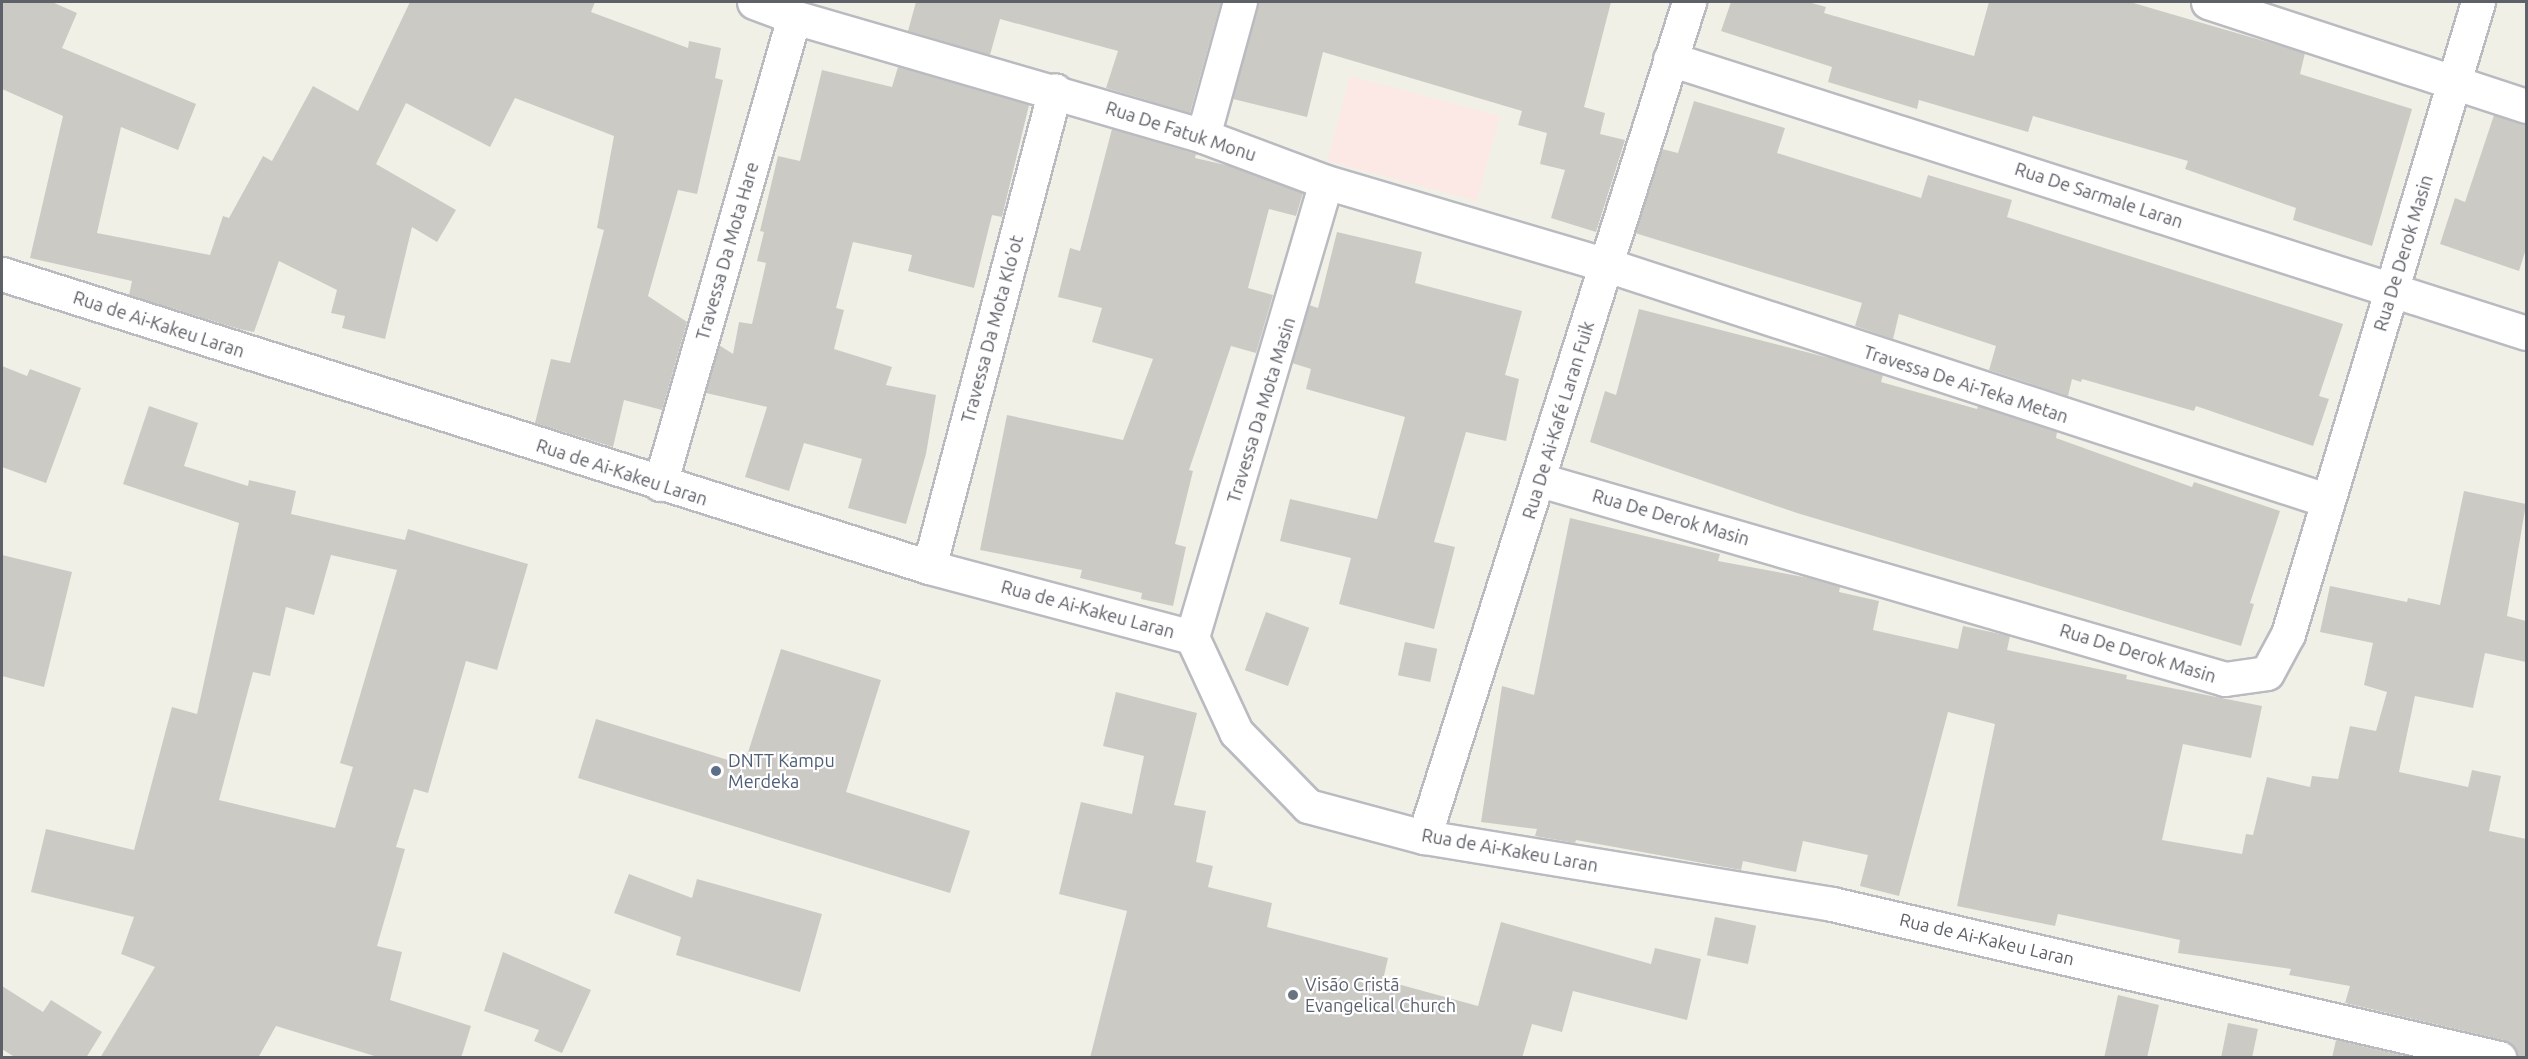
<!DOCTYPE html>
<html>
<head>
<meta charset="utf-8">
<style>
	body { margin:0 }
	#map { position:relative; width:2528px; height:1059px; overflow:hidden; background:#f1f0e7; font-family:Ubuntu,sans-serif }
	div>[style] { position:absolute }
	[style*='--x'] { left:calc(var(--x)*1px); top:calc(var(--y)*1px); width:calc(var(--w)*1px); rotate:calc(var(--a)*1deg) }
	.medical>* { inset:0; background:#fce9e5; transform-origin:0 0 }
	.building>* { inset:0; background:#cccac4; transform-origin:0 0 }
	.roads { filter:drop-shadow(2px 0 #b9bbc1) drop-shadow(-2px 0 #b9bbc1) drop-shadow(0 2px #b9bbc1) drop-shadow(0 -2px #b9bbc1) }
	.minor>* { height:33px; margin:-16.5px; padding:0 16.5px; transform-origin:16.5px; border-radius:16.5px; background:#fff }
	.dots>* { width:16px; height:16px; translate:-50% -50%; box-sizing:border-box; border:3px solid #fff; border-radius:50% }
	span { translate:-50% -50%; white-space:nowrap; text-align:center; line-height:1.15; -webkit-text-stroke:4.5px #fff; paint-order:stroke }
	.street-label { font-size:18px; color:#5e6168 }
	.service-label { font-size:18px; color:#4e5e75 }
	.left { translate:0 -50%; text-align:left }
	.worship-label { font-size:18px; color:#5b616d }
	.frame { position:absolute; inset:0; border:3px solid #5e6168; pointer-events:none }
</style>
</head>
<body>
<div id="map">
	<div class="medical">
		<div style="left:1350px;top:76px;width:155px;height:88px;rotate:15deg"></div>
	</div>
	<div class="building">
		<div style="clip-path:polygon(2px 2px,52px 2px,77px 13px,62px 48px,196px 104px,178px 150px,121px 127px,97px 233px,210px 255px,223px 216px,229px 218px,263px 156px,272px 161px,313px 86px,358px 111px,410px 2px,595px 2px,591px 12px,688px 48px,689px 41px,721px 48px,715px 78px,723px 80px,697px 194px,678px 190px,648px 296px,687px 322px,662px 410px,624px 400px,613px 447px,535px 423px,551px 359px,570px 363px,604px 230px,597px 228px,614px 136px,515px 98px,490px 147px,406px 103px,376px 164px,456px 210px,437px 242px,412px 227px,385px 339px,342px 328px,345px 316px,331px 313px,337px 290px,279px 261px,254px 332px,239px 329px,129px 295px,132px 281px,30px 258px,63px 116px,2px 89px)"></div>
		<div style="clip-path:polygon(916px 2px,1221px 2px,1190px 113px,1106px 88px,1118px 51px,1000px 19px,990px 55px,908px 31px)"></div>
		<div style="clip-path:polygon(1258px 2px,1611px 2px,1584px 107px,1605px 113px,1600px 134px,1625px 140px,1596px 232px,1551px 218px,1565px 170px,1540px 164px,1547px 133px,1518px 125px,1522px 111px,1323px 52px,1307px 117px,1233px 99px)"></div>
		<div style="clip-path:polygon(1731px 2px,1808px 2px,1826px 7px,1824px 13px,1974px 56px,1989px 2px,2130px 2px,2305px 53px,2300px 74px,2412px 109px,2372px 246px,2293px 220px,2296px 208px,2185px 169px,2188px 161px,2033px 116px,2028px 132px,1919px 100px,1917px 109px,1828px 82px,1832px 67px,1721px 31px)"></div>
		<div style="clip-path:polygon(898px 67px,1029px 105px,1002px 217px,992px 215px,974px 288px,908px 271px,912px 255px,853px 242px,836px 308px,844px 310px,834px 349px,892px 367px,886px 385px,936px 395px,926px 454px,906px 524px,848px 508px,862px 459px,804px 443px,789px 491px,745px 477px,767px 407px,706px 393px,719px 345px,733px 354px,739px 322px,752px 324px,766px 263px,757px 261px,764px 232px,760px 231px,778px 156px,800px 161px,822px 70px,892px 87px)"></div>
		<div style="clip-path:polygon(1694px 101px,1785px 128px,1777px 153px,1921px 198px,1928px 175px,2012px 200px,2007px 217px,2343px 324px,2319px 396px,2329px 399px,2313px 446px,2196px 406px,2194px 411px,2082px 379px,2081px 382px,2072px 379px,2068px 396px,1989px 370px,1996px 346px,1899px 314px,1893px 339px,1855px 326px,1862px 303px,1635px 233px,1662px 149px,1678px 153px)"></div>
		<div style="clip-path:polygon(2494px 115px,2526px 124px,2526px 249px,2519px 271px,2440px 244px,2455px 198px,2465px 202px)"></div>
		<div style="clip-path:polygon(1112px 129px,1196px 154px,1195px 158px,1230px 166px,1303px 193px,1296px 216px,1269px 209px,1248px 288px,1273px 295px,1256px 353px,1231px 346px,1189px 470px,1193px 471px,1175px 544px,1186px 547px,1173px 606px,1141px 599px,1142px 593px,1080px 578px,1082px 570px,980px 550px,1007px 415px,1123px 440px,1153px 359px,1092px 342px,1102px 308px,1058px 297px,1070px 248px,1080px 251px)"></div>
		<div style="clip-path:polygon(1337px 232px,1422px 252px,1415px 283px,1522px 311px,1505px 375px,1519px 379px,1506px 441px,1466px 432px,1434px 542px,1455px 547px,1434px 629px,1339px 604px,1351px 558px,1280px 541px,1290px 499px,1377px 519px,1405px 417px,1306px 389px,1311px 369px,1292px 363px,1309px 305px,1318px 308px)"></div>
		<div style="clip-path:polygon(1639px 309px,1845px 362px,1883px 375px,1881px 382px,1977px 409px,1978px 406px,2057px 432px,2056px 438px,2192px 487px,2194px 482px,2280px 511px,2250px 603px,2254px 604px,2241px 646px,1797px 513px,1590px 442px,1605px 391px,1616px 395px)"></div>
		<div style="clip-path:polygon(2px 366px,27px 376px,30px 369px,81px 388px,46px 483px,2px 467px)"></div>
		<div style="clip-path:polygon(evenodd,149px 406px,198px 423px,184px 466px,248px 486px,249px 480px,296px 491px,291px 514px,405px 540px,408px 529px,528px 564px,497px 670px,466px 661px,428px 793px,414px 789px,396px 847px,405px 849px,377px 946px,402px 952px,390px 1000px,471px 1026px,461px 1058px,381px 1058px,276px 1026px,258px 1058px,100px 1058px,155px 967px,121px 954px,134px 917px,31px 892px,46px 829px,134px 850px,172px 707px,197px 714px,239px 523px,123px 484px,149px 406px,331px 555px,397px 570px,340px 763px,353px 767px,335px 828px,219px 800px,253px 672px,270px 676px,286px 607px,314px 615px,331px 555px)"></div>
		<div style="clip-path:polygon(2464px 491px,2526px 504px,2507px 616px,2526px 621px,2526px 662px,2485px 653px,2473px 708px,2415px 696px,2399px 772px,2468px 787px,2472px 770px,2501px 776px,2489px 831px,2526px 839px,2526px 1058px,2517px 1058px,2512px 1045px,2503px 1040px,2345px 1003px,2350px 986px,2289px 975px,2291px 969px,2178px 953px,2180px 940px,2058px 914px,2055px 926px,1957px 906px,1995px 724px,1948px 712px,1899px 896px,1860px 886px,1868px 855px,1803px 841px,1796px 872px,1743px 861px,1741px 870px,1576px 840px,1575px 843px,1535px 836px,1537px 829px,1481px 822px,1502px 686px,1534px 695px,1570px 518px,1720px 554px,1718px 561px,1809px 578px,1840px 587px,1839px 592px,1879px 601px,1873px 630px,1958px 649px,1963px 626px,2010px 636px,2007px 650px,2127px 675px,2126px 679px,2262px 706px,2251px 758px,2183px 744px,2162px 840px,2242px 854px,2246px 834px,2253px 835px,2267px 777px,2310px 787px,2312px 776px,2338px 779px,2350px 726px,2376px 731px,2387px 692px,2364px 685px,2373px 643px,2320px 632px,2330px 586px,2407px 602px,2408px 598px,2440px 605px)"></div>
		<div style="clip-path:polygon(2px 555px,72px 572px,44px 687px,2px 676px)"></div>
		<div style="left:1266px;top:612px;width:46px;height:62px;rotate:20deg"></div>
		<div style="left:1405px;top:642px;width:33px;height:34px;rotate:12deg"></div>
		<div style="clip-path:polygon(781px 649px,881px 680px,846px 792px,970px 831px,950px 893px,578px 778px,596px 719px,744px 765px)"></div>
		<div style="clip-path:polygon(1116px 692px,1197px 713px,1174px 805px,1206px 811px,1196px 862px,1213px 866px,1208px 887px,1272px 903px,1267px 927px,1388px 958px,1383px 980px,1478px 1006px,1501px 922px,1651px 964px,1655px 948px,1701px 959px,1687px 1020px,1573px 991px,1562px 1032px,1532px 1024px,1522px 1058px,1090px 1058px,1127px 911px,1059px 894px,1081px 802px,1132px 814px,1144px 756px,1103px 746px)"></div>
		<div style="clip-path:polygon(629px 874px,692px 898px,697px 879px,822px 914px,800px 992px,676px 955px,681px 937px,614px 913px)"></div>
		<div style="left:1715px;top:917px;width:42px;height:39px;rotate:12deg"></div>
		<div style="clip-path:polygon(503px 952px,591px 990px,562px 1053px,534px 1041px,539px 1030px,484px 1011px)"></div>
		<div style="clip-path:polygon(2px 986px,43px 1012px,51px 1000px,102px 1032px,86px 1058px,16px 1058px,2px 1049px)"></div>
		<div style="clip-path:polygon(2118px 995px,2159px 1005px,2147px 1058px,2104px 1058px)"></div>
		<div style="clip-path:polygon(2228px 1023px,2258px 1029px,2252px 1058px,2221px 1058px)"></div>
		<div style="clip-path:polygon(2336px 1040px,2413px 1058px,2332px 1058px)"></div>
	</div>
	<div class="roads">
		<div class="minor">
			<div style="--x:754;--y:2;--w:43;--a:20.6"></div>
			<div style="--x:794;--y:17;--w:426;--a:16.2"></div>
			<div style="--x:1203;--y:136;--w:131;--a:20.5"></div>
			<div style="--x:1326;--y:182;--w:293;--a:16.5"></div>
			<div style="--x:1607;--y:265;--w:756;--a:18.1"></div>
			<div style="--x:2208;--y:2;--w:335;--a:18.1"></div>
			<div style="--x:1670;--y:59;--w:899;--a:17.75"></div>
			<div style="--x:1203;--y:136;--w:139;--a:-74.6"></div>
			<div style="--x:2;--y:274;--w:972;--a:17.54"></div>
			<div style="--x:929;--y:567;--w:272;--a:14.9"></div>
			<div style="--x:1192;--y:637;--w:105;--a:65.1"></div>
			<div style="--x:1236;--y:732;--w:103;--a:45.8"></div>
			<div style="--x:1308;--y:806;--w:120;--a:15"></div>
			<div style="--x:1424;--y:837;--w:413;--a:9.3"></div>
			<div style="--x:1832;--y:904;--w:685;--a:13"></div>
			<div style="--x:1540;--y:480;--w:713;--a:16.2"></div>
			<div style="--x:2225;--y:679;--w:42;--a:-8.1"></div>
			<div style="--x:2267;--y:673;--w:44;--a:-61.7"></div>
			<div style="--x:2288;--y:634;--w:660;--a:-73.27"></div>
			<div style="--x:660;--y:484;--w:486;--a:-74"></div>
			<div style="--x:929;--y:567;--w:493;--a:-75.2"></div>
			<div style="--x:1192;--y:637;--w:474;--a:-73.6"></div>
			<div style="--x:1424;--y:837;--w:876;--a:-72.39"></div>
		</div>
	</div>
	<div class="dots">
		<div style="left:716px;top:771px;background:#5c6f8a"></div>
		<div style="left:1293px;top:995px;background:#6b7280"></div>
	</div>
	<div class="street-label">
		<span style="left:1181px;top:131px;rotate:18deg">Rua De Fatuk Monu</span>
		<span style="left:2099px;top:195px;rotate:18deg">Rua De Sarmale Laran</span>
		<span style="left:727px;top:251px;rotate:-74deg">Travessa Da Mota Hare</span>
		<span style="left:2403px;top:253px;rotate:-73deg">Rua De Derok Masin</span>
		<span style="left:159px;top:324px;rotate:18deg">Rua de Ai-Kakeu Laran</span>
		<span style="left:992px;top:329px;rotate:-75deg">Travessa Da Mota Klo’ot</span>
		<span style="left:1966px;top:384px;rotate:18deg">Travessa De Ai-Teka Metan</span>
		<span style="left:1261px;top:410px;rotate:-73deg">Travessa Da Mota Masin</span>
		<span style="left:1558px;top:420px;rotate:-73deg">Rua De Ai-Kafé Laran Fuik</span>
		<span style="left:622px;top:472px;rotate:18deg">Rua de Ai-Kakeu Laran</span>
		<span style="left:1671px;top:517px;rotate:16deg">Rua De Derok Masin</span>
		<span style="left:1088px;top:609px;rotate:15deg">Rua de Ai-Kakeu Laran</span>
		<span style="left:2138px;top:653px;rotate:17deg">Rua De Derok Masin</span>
		<span style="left:1510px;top:850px;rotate:10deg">Rua de Ai-Kakeu Laran</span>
		<span style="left:1987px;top:939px;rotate:13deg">Rua de Ai-Kakeu Laran</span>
	</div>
	<div class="service-label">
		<span class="left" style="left:728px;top:771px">DNTT Kampu<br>Merdeka</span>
	</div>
	<div class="worship-label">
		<span class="left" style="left:1305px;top:995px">Visão Cristã<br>Evangelical Church</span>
	</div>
	<div class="frame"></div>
</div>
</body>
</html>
